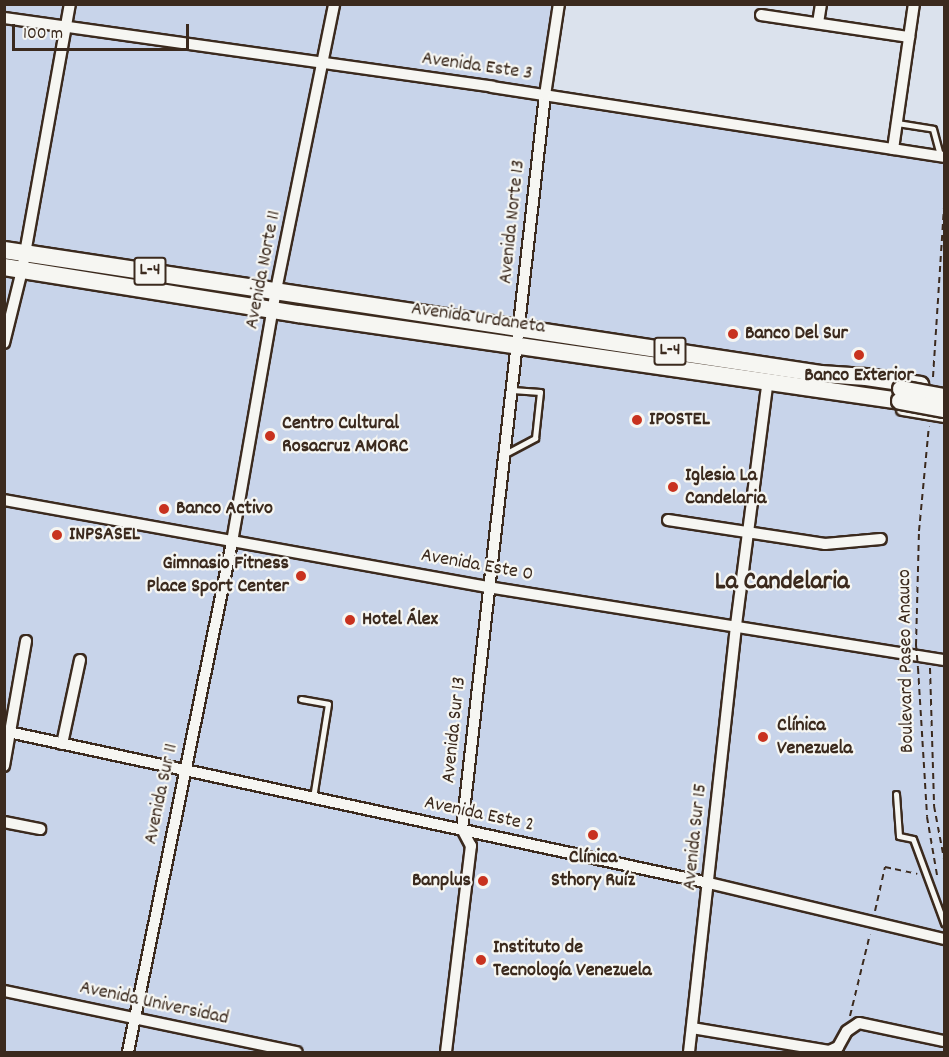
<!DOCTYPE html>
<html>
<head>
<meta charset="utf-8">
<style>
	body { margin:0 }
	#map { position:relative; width:949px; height:1057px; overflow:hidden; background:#dbe2ed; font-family:Dekko,sans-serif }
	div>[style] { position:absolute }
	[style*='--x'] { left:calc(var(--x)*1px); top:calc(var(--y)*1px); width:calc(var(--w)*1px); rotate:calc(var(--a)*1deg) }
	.built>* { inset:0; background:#c8d4ea }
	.path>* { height:2px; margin-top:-1px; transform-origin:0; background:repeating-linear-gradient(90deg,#3b2a1e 0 6px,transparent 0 10.5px) }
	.roads { filter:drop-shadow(2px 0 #3b2a1e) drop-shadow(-2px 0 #3b2a1e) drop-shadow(0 2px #3b2a1e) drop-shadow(0 -2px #3b2a1e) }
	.service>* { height:5px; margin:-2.5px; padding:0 2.5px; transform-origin:2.5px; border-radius:2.5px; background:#f6f6f2 }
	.minor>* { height:10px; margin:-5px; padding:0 5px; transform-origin:5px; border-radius:5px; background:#f6f6f2 }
	.primary>* { height:16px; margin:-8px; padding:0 8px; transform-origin:8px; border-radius:8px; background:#f6f6f2 }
	.path-bridge>* { height:2px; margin-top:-1px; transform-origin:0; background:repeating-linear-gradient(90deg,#3b2a1e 0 6px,transparent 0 10.5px) }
	.bridges { filter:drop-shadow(2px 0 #3b2a1e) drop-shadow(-2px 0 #3b2a1e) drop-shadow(0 2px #3b2a1e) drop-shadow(0 -2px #3b2a1e) }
	.primary-bridge>* { height:16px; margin:-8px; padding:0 8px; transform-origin:8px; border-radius:8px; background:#f6f6f2 }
	.dots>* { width:16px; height:16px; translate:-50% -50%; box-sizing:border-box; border:3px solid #f6f6f2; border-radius:50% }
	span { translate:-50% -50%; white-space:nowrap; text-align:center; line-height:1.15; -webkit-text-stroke:4.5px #f6f6f2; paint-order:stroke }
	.shield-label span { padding:2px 4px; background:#f6f6f2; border:2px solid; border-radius:4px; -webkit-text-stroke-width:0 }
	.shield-label { font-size:18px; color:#3b2a1e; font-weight:700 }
	.street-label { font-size:20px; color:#3b2a1e }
	.poi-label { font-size:20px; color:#3b2a1e; font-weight:700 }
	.left { translate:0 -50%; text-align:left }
	.right { translate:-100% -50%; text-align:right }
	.district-label { font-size:26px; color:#3b2a1e; font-weight:700 }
	.frame { position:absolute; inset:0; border:6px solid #3b2a1e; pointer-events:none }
	.scale { position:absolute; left:12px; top:24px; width:177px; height:27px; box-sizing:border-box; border:3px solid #3b2a1e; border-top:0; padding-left:8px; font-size:18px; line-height:21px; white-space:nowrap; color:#3b2a1e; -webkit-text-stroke:4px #f6f6f2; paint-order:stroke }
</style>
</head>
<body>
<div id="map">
	<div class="built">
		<div style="clip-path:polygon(5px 5px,553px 5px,542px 103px,944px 162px,944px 1052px,5px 1052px)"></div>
	</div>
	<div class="path">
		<div style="--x:933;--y:377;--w:169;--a:-86.3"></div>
		<div style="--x:916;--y:645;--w:114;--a:-88.5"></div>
		<div style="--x:919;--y:531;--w:105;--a:-84.6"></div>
		<div style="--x:918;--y:668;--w:149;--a:86.5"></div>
		<div style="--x:927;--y:817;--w:59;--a:80.2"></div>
		<div style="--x:930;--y:668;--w:138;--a:88.3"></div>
		<div style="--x:934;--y:806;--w:54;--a:79.3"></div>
		<div style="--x:875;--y:911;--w:45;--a:-77.2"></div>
		<div style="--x:885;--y:867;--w:33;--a:12"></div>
		<div style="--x:850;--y:1016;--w:84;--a:-76.3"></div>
	</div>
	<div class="roads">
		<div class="service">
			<div style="--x:897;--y:123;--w:36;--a:9"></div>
			<div style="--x:933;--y:129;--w:28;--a:75"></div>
			<div style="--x:507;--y:453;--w:32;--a:-28"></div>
			<div style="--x:535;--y:438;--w:46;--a:-83.8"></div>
			<div style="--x:540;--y:392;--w:28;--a:-176"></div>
			<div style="--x:301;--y:699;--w:27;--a:10"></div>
			<div style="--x:328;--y:704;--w:95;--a:99.1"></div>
			<div style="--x:896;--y:794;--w:42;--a:85.9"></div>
			<div style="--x:899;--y:836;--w:14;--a:12"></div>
			<div style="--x:913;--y:839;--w:90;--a:69.7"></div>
		</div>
		<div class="minor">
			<div style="--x:761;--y:15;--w:150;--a:8.5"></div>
			<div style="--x:4;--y:18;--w:493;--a:8"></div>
			<div style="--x:492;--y:87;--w:457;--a:8.8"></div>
			<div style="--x:818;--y:23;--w:19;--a:-81"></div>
			<div style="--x:893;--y:149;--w:147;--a:-81.8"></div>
			<div style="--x:4;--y:343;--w:75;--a:-76.1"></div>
			<div style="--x:22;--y:270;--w:270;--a:-79.8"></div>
			<div style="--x:902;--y:410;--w:43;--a:9.5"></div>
			<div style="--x:4;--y:500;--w:492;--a:10.2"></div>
			<div style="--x:488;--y:587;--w:462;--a:9.1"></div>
			<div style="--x:668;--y:520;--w:159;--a:8.7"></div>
			<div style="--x:825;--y:544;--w:56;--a:-5.1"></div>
			<div style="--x:4;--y:731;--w:721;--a:12.17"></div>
			<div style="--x:709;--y:883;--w:242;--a:13.4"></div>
			<div style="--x:62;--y:744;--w:86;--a:-77.9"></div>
			<div style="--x:4;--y:766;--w:127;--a:-80"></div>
			<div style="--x:4;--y:822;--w:37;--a:11"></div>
			<div style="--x:4;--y:991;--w:299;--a:11.8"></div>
			<div style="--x:692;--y:1028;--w:139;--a:9.5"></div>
			<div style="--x:829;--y:1051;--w:10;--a:-24"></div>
			<div style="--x:838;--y:1047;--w:18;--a:-61"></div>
			<div style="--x:847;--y:1031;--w:14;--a:-34"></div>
			<div style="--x:859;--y:1023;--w:87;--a:12"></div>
			<div style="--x:128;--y:1052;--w:520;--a:-78.47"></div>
			<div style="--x:232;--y:542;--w:256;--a:-80.1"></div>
			<div style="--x:276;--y:290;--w:292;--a:-78.5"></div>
			<div style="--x:446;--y:1052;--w:208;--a:-83.1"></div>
			<div style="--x:471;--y:846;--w:19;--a:-118"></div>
			<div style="--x:462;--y:829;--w:739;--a:-83.55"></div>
			<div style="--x:545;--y:95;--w:92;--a:-81.3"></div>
			<div style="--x:689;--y:1052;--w:430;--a:-83.7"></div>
			<div style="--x:736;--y:625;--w:247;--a:-82.6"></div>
		</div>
		<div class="primary">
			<div style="--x:4;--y:250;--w:826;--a:8.63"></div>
			<div style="--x:821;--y:374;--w:45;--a:3.8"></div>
			<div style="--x:866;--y:377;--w:55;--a:8.4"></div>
			<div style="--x:4;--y:267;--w:298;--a:9.1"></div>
			<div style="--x:298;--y:314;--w:608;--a:8.22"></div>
		</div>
	</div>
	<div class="path-bridge">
		<div style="--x:916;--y:645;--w:23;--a:85"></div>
	</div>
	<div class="bridges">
		<div class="primary-bridge">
			<div style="--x:901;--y:389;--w:44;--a:10.5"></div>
			<div style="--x:900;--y:401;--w:45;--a:10.3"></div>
		</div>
	</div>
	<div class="dots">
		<div style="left:733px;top:334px;background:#c8321e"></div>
		<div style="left:859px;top:355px;background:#c8321e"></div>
		<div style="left:637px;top:420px;background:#c8321e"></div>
		<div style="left:270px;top:436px;background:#c8321e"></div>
		<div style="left:673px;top:487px;background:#c8321e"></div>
		<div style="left:164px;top:509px;background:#c8321e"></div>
		<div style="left:57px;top:535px;background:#c8321e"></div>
		<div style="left:301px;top:576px;background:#c8321e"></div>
		<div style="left:350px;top:620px;background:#c8321e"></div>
		<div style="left:763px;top:737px;background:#c8321e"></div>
		<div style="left:593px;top:835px;background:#c8321e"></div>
		<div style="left:483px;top:881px;background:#c8321e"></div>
		<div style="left:481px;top:960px;background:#c8321e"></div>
	</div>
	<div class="shield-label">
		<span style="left:150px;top:271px">L-4</span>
		<span style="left:670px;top:351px">L-4</span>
	</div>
	<div class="street-label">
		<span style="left:477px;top:67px;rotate:8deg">Avenida Este 3</span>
		<span style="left:513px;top:222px;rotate:-84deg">Avenida Norte 13</span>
		<span style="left:264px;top:270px;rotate:-79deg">Avenida Norte 11</span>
		<span style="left:478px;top:319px;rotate:8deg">Avenida Urdaneta</span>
		<span style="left:477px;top:566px;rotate:10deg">Avenida Este 0</span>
		<span style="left:907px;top:661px;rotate:-91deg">Boulevard Paseo Anauco</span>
		<span style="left:455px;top:730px;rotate:-84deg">Avenida Sur 13</span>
		<span style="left:162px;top:794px;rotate:-78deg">Avenida Sur 11</span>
		<span style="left:479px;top:815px;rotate:12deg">Avenida Este 2</span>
		<span style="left:696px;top:837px;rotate:-84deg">Avenida Sur 15</span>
		<span style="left:154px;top:1004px;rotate:12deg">Avenida Universidad</span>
	</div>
	<div class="poi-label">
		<span class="left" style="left:745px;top:334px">Banco Del Sur</span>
		<span style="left:859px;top:376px">Banco Exterior</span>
		<span class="left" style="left:649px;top:420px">IPOSTEL</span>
		<span class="left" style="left:282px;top:436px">Centro Cultural<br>Rosacruz AMORC</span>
		<span class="left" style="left:685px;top:488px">Iglesia La<br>Candelaria</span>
		<span class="left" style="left:176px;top:509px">Banco Activo</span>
		<span class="left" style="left:69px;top:535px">INPSASEL</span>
		<span class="right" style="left:289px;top:576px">Gimnasio Fitness<br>Place Sport Center</span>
		<span class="left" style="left:362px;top:620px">Hotel Álex</span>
		<span class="left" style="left:777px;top:738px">Clínica<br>Venezuela</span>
		<span style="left:593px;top:870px">Clínica<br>Sthory Ruíz</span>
		<span class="right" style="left:471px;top:881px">Banplus</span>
		<span class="left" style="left:493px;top:960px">Instituto de<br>Tecnología Venezuela</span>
	</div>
	<div class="district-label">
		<span style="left:782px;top:583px">La Candelaria</span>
	</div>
	<div class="frame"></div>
	<div class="scale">100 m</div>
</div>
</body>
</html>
